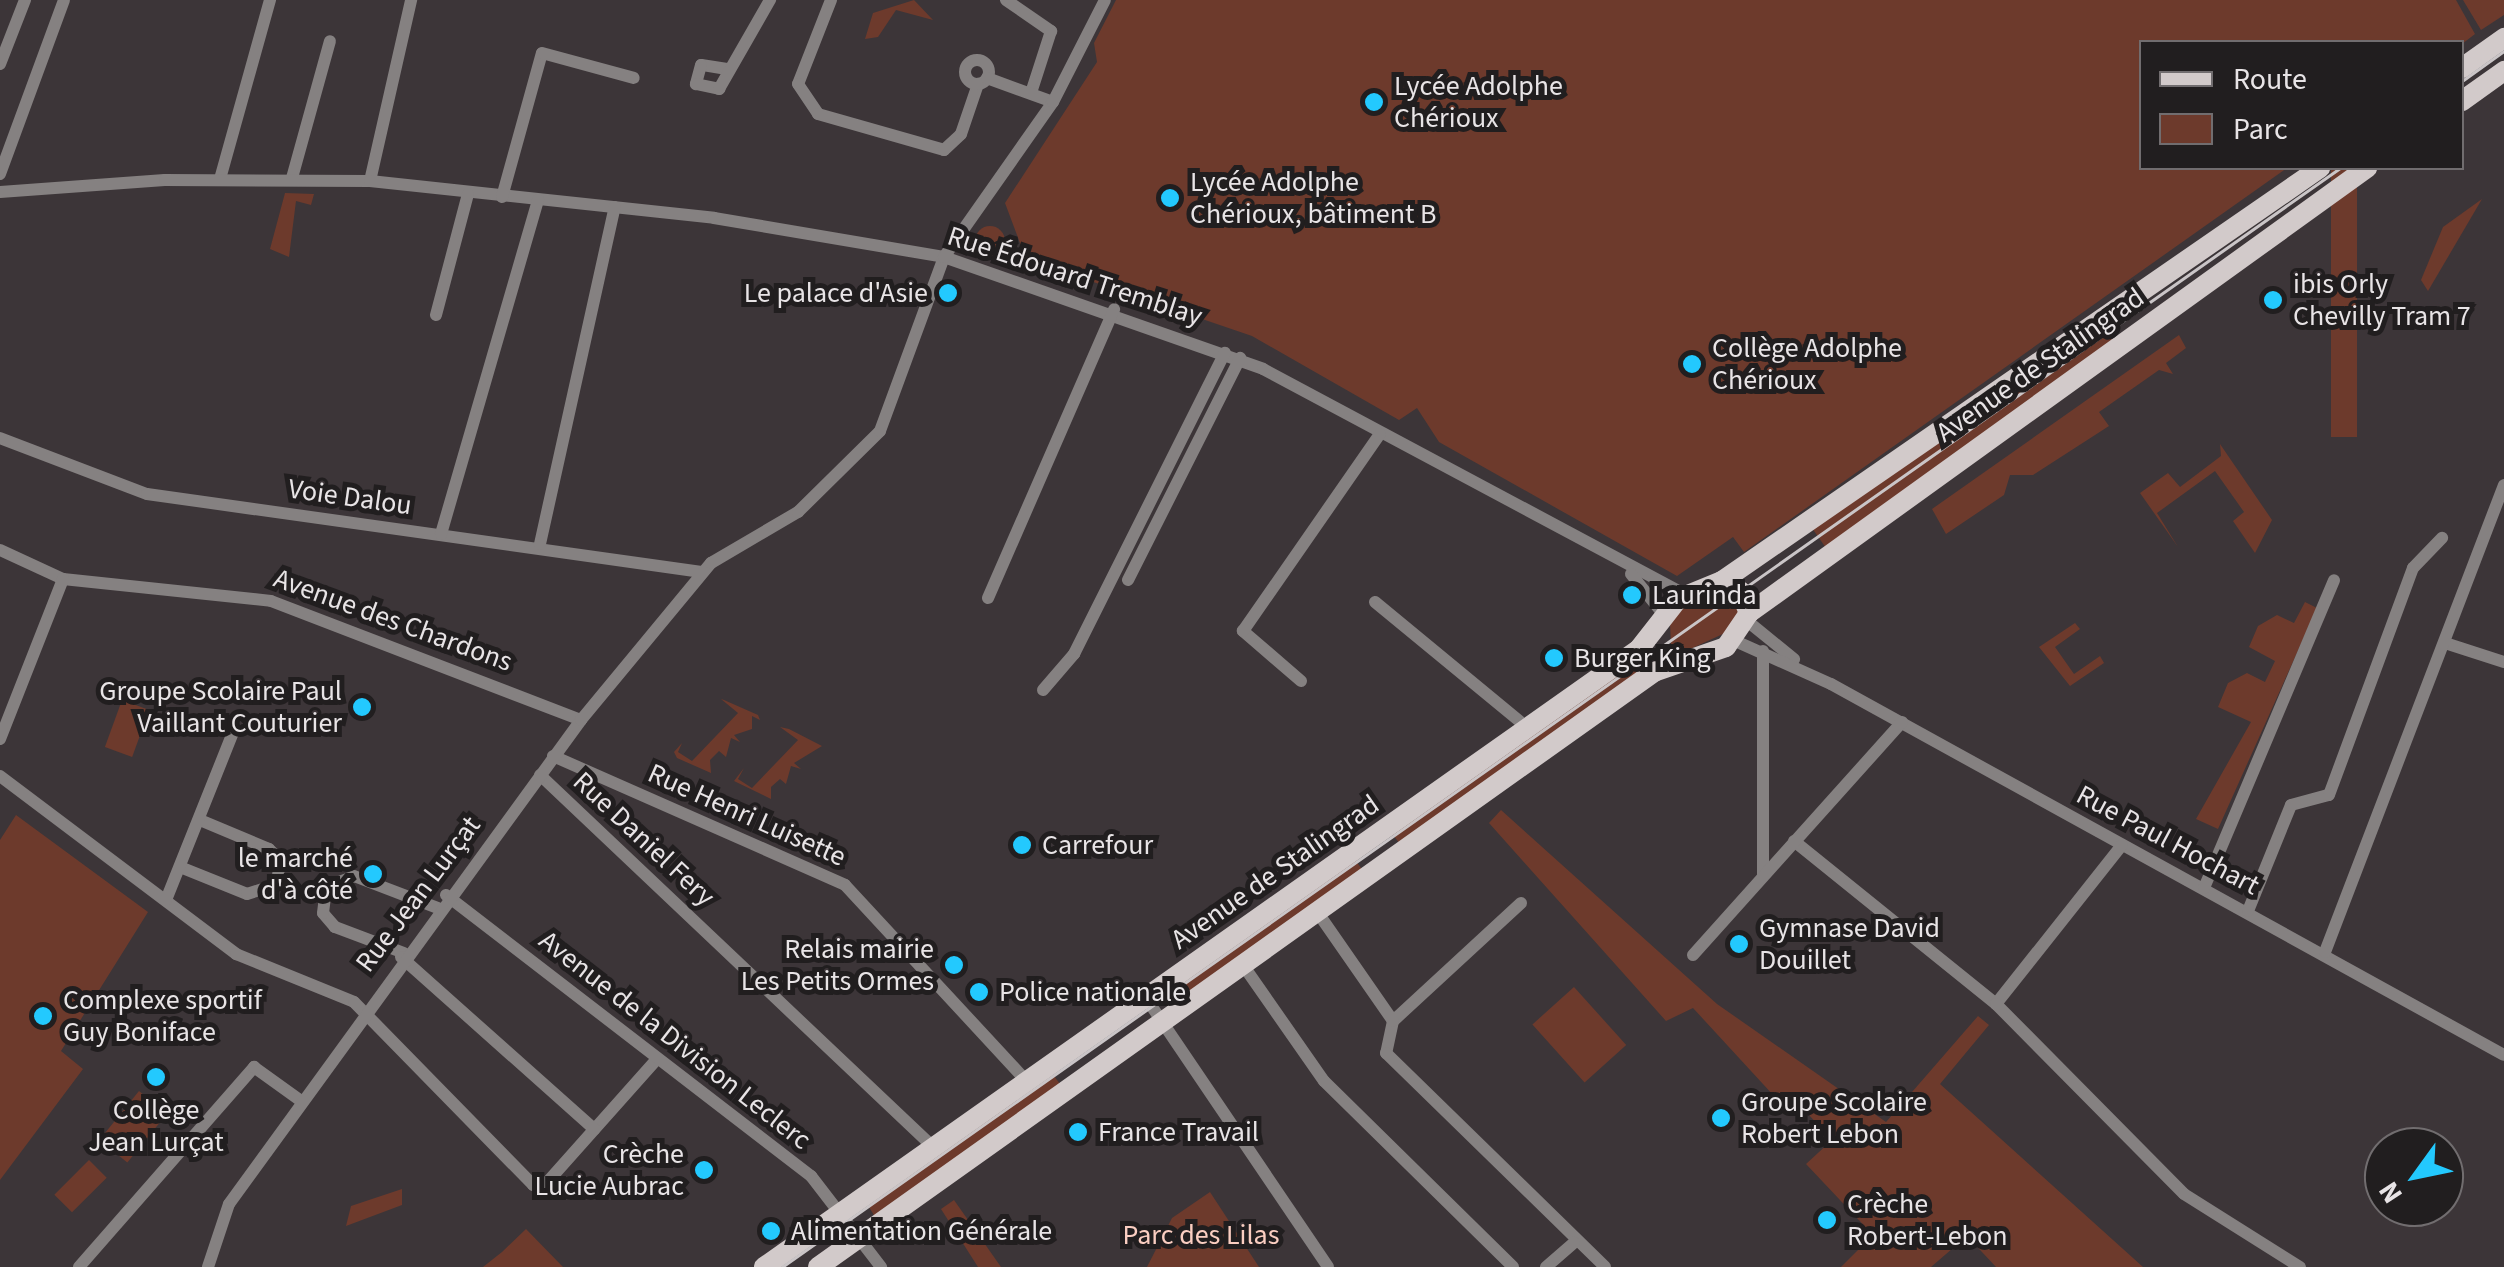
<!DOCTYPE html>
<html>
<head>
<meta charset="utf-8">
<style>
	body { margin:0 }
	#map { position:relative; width:2504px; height:1267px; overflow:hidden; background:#3c3538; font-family:"Source Sans 3",sans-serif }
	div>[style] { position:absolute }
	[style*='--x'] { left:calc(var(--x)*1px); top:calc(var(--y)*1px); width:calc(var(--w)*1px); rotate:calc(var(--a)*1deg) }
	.green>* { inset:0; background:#6d3a2c; transform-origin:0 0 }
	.round { border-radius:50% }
	.street>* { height:12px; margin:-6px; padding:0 6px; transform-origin:6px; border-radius:6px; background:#858181 }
	.street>.ring { margin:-6px; padding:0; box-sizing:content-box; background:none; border:12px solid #858181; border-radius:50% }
	.primary>* { height:20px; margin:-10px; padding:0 10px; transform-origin:10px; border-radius:10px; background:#d2caca }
	.tram>* { height:2.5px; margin:-1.25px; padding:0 1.25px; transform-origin:1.25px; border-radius:1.25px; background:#cac5c7 }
	.dots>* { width:28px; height:28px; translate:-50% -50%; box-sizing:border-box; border:5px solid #211e1f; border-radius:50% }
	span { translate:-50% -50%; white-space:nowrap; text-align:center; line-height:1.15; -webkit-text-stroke:10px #211e1f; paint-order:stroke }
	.poi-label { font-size:28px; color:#e8e4e6 }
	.left { translate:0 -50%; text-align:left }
	.right { translate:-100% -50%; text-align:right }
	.street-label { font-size:28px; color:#e8e4e6 }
	.park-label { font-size:28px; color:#facec1 }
	.legend { position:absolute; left:2139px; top:40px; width:325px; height:130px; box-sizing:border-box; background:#211e1f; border:2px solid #716d6f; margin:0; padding:12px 18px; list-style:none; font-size:30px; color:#e8e4e6 }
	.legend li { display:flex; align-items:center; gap:20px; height:50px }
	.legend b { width:50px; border:2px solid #716d6f }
	.north { position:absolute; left:2364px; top:1127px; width:100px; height:100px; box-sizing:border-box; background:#211e1f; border:2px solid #716d6f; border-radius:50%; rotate:237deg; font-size:28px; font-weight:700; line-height:40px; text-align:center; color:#e8e4e6 }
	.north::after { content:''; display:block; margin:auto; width:35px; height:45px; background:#23c9fe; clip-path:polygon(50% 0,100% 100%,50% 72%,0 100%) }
</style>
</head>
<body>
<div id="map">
	<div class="green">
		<div style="clip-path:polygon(914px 0,933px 20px,896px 10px,878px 37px,865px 39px,873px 13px)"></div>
		<div style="clip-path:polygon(1116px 0,2456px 0,2475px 34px,2462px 44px,2142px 42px,2142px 168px,2287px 168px,1744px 552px,1733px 537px,1677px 576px,1439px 442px,1417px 408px,1399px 420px,1252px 336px,1026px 259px,1005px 203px,1097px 62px,1094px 43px)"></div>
		<div style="clip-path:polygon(2463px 0,2504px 0,2504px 15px,2481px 30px)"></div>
		<div style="left:2331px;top:168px;width:26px;height:269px"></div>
		<div style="clip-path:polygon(285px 193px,314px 194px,311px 205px,296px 201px,289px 257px,270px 249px)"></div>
		<div style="clip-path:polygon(2482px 199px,2428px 291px,2421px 280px,2443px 227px)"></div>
		<div class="round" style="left:975px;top:226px;width:30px;height:30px"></div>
		<div style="clip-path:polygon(2104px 327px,2113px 340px,1826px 548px,1812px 528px)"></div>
		<div style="clip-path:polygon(2179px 335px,2186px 348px,2166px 363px,2173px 374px,2159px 370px,2099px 412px,2109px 426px,2033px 475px,2010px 475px,2004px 495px,1946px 534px,1932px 509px)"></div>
		<div style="clip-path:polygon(2220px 444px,2272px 520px,2255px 553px,2233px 521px,2244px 512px,2215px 471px,2157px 513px,2178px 547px,2140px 493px,2168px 473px,2180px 487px,2221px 456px)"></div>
		<div style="clip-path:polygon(1722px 590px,1736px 597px,1738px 613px,1725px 633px,1686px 651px,1671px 645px,1670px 623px,1690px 601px)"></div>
		<div style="clip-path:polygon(2305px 602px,2317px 608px,2218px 829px,2196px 819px,2251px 722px,2218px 707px,2228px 683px,2247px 673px,2265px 682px,2275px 661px,2249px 647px,2258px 626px,2277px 615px,2294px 623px)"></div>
		<div style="clip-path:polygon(2075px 623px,2080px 629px,2055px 647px,2074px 674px,2100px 656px,2104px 663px,2070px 686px,2039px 647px)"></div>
		<div style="clip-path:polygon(1638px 656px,1647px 669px,1402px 847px,1391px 832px)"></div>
		<div style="clip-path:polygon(721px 699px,724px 700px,758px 715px,760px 720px,752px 716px,752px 729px,734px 735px,740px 742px,731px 738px,726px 757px,719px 751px,710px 760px,711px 773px,677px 758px,674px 752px,682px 743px,678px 752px,692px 761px,738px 713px)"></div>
		<div style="left:122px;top:700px;width:29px;height:50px;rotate:20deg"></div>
		<div style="clip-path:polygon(780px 727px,789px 729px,822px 746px,794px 763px,801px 769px,791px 766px,786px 784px,780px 779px,771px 787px,771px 799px,734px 781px,744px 768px,738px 779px,752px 788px,798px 740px)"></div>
		<div style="clip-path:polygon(1501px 810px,1717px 1004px,1886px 1122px,1978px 1016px,1989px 1025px,1940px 1084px,2143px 1267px,1996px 1267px,1967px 1236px,1931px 1267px,1841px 1267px,1873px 1235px,1806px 1164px,1832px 1140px,1796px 1101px,1786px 1109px,1693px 1008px,1666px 1021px,1489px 823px)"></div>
		<div style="clip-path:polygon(16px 815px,148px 912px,61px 1051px,83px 1069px,0 1180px,0 840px)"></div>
		<div style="clip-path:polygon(1354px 858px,1363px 871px,1175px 1006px,1164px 989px)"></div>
		<div style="left:1574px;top:987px;width:78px;height:56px;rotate:48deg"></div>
		<div style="clip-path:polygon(1048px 1068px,1063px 1088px,875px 1217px,866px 1202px)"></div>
		<div style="left:139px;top:1091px;width:36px;height:63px;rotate:39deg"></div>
		<div style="left:89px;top:1160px;width:25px;height:49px;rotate:45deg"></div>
		<div style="clip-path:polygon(402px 1189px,402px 1205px,346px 1226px,351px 1206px)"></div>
		<div style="clip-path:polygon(1210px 1192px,1259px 1267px,1147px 1267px,1172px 1218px)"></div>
		<div style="clip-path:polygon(954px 1200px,1001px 1267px,978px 1267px,941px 1209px)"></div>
		<div style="clip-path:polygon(526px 1229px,563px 1267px,483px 1267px,502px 1252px)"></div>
	</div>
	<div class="street">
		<div style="--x:831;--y:0;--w:90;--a:111.4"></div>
		<div style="--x:798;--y:84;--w:36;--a:56"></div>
		<div style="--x:818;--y:114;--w:131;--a:15.9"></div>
		<div style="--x:944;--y:150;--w:23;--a:-43"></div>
		<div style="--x:961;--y:134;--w:53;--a:-71.2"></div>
		<div style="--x:1006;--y:0;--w:55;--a:34.6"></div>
		<div style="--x:1051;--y:31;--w:62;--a:107.9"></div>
		<div class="ring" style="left:965px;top:60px;width:12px;height:12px"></div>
		<div style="--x:0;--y:64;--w:69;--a:-68.7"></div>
		<div style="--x:727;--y:69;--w:26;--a:-171"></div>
		<div style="--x:701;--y:65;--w:20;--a:105"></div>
		<div style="--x:696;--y:84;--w:24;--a:12"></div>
		<div style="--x:719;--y:89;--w:103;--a:-60.2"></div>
		<div style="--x:987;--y:78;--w:70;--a:20"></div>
		<div style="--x:0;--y:174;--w:185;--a:-69.8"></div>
		<div style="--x:292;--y:178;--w:142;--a:-74.5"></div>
		<div style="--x:220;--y:179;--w:186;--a:-74.4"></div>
		<div style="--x:370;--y:181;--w:186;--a:-77.2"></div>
		<div style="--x:0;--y:192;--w:165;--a:-4.2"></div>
		<div style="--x:165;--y:180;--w:205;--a:0.3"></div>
		<div style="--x:370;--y:181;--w:346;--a:6.1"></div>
		<div style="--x:714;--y:218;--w:233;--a:9.6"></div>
		<div style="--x:944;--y:257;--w:338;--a:19.3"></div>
		<div style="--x:1263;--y:369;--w:477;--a:28.1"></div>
		<div style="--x:502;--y:197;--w:149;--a:-74.5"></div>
		<div style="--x:542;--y:53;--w:95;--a:15.2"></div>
		<div style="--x:436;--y:315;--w:125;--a:-75.2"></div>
		<div style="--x:0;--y:438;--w:157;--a:20.9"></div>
		<div style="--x:147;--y:494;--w:560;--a:8"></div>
		<div style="--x:441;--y:534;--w:348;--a:-73.8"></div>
		<div style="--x:540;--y:544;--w:345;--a:-77.5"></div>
		<div style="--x:0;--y:550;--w:69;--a:24.7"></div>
		<div style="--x:1631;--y:574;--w:53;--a:51.2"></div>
		<div style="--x:63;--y:579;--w:209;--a:6"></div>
		<div style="--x:271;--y:601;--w:332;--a:21"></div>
		<div style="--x:1128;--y:580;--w:249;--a:-63.2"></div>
		<div style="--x:988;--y:598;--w:315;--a:-66.4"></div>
		<div style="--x:1375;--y:602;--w:198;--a:39.5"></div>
		<div style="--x:1746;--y:620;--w:62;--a:39.1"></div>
		<div style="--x:1733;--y:640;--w:107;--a:24.2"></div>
		<div style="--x:1831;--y:684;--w:768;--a:28.87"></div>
		<div style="--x:2445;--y:643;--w:62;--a:17.9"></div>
		<div style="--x:1301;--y:681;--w:77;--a:-139.2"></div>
		<div style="--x:1243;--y:631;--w:240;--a:-55.2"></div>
		<div style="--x:1043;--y:690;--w:48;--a:-49.3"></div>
		<div style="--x:1074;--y:654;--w:337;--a:-63.4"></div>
		<div style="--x:0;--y:739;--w:172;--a:-68.5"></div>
		<div style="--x:553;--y:756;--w:319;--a:23.8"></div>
		<div style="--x:845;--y:885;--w:263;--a:47.2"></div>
		<div style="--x:540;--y:775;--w:540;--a:43.42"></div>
		<div style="--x:0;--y:776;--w:296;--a:37"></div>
		<div style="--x:236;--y:954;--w:127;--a:22.1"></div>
		<div style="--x:354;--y:1002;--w:256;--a:45.6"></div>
		<div style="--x:533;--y:1185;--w:10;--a:11"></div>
		<div style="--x:543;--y:1187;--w:171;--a:-48.3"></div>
		<div style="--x:1794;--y:841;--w:260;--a:38.9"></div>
		<div style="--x:2122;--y:845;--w:203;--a:128.4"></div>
		<div style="--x:1996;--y:1004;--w:267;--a:45.3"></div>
		<div style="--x:2184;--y:1194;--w:137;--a:32.2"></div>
		<div style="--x:180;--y:867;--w:72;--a:21.9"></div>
		<div style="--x:247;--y:894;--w:32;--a:-18"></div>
		<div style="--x:277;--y:884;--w:24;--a:-83"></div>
		<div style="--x:280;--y:860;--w:16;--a:-135"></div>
		<div style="--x:269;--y:849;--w:75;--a:-157.2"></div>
		<div style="--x:1763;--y:876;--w:225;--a:-90"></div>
		<div style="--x:2204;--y:888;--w:334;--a:-67.1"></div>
		<div style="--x:446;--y:895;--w:461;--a:37.6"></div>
		<div style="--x:811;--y:1176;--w:115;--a:52.4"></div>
		<div style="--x:166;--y:900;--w:183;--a:-68.2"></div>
		<div style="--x:1521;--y:903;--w:174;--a:137.3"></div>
		<div style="--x:1393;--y:1021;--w:33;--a:102"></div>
		<div style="--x:1386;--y:1053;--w:306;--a:44.3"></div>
		<div style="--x:2248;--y:911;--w:114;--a:-67.9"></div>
		<div style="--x:2291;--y:805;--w:39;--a:-15"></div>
		<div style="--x:2329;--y:795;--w:242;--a:-69.7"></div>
		<div style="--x:2413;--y:568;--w:42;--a:-46"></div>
		<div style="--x:1318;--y:913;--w:131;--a:55.2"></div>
		<div style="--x:2325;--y:952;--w:500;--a:-69.03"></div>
		<div style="--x:404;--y:953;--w:74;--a:-159.4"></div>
		<div style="--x:335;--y:927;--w:18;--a:-131"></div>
		<div style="--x:323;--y:913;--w:26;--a:-83"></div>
		<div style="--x:326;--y:887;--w:30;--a:-21"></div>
		<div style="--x:354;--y:876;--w:90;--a:20.9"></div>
		<div style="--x:1693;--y:955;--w:313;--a:-48.1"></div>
		<div style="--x:401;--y:957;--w:259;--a:41.7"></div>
		<div style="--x:1243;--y:965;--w:141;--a:55.1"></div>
		<div style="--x:1324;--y:1081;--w:265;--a:44.5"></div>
		<div style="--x:1144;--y:995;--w:328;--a:55.9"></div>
		<div style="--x:79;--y:1267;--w:266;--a:-48.8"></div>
		<div style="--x:254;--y:1067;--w:57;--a:35.7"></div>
		<div style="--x:208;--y:1267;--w:66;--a:-71.6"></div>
		<div style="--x:229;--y:1204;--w:598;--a:-53.97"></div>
		<div style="--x:581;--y:720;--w:204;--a:-50.4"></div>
		<div style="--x:711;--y:563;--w:101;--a:-30.4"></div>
		<div style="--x:798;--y:512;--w:115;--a:-44.6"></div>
		<div style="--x:880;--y:431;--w:185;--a:-69.8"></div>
		<div style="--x:944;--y:257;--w:189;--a:-54.9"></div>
		<div style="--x:1053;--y:102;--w:114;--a:-63"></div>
		<div style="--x:1546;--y:1267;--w:37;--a:-41"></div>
	</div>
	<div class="primary">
		<div style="--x:2462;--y:68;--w:52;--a:-35.5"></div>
		<div style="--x:2462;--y:101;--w:52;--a:-35.5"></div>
		<div style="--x:1722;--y:581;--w:727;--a:-34.63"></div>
		<div style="--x:1749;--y:613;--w:762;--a:-35.76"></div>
		<div style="--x:764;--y:1267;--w:1071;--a:-35.23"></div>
		<div style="--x:1639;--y:649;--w:63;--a:-52"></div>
		<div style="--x:1678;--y:599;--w:48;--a:-22.2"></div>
		<div style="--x:1722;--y:581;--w:21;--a:29"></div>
		<div style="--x:1740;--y:591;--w:24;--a:68"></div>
		<div style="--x:1749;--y:613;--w:41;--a:124.1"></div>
		<div style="--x:1726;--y:647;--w:76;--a:160.9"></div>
		<div style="--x:1654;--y:672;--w:1026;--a:144.56"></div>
	</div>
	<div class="tram">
		<div style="--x:2462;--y:81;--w:52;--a:-35.5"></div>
		<div style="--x:782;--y:1267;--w:1907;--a:-35.2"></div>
	</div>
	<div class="dots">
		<div style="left:1374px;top:102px;background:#23c9fe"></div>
		<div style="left:1170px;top:198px;background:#23c9fe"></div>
		<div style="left:948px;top:293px;background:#23c9fe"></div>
		<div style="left:2273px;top:300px;background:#23c9fe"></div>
		<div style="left:1692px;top:364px;background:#23c9fe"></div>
		<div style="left:1632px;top:595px;background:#23c9fe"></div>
		<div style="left:1554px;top:658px;background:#23c9fe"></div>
		<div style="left:362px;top:707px;background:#23c9fe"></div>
		<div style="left:1022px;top:845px;background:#23c9fe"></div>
		<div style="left:373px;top:874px;background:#23c9fe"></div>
		<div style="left:1739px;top:944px;background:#23c9fe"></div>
		<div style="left:954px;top:965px;background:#23c9fe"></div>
		<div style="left:979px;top:992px;background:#23c9fe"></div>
		<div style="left:43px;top:1016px;background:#23c9fe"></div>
		<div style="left:156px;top:1077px;background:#23c9fe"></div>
		<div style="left:1721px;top:1118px;background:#23c9fe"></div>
		<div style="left:1078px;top:1132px;background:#23c9fe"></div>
		<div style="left:704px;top:1170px;background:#23c9fe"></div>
		<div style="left:1827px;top:1220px;background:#23c9fe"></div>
		<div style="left:771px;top:1231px;background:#23c9fe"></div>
	</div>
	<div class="poi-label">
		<span class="left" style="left:1394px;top:102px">Lycée Adolphe<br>Chérioux</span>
		<span class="left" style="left:1190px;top:198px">Lycée Adolphe<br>Chérioux, bâtiment B</span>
		<span class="left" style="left:2293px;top:300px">ibis Orly<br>Chevilly Tram 7</span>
		<span class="right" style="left:928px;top:293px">Le palace d'Asie</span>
		<span class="left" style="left:1712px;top:364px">Collège Adolphe<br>Chérioux</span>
		<span class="left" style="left:1652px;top:595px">Laurinda</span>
		<span class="left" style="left:1574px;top:658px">Burger King</span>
		<span class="right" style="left:342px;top:707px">Groupe Scolaire Paul<br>Vaillant Couturier</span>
		<span class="left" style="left:1042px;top:845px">Carrefour</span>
		<span class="right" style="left:353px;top:874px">le marché<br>d'à côté</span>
		<span class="left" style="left:1759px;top:944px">Gymnase David<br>Douillet</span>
		<span class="right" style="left:934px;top:965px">Relais mairie<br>Les Petits Ormes</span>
		<span class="left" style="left:999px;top:992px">Police nationale</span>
		<span class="left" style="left:63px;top:1016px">Complexe sportif<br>Guy Boniface</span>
		<span class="left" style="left:1741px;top:1118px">Groupe Scolaire<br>Robert Lebon</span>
		<span style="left:156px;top:1126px">Collège<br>Jean Lurçat</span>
		<span class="left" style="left:1098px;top:1132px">France Travail</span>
		<span class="right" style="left:684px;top:1170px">Crèche<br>Lucie Aubrac</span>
		<span class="left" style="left:1847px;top:1220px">Crèche<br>Robert-Lebon</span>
		<span class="left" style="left:791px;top:1231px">Alimentation Générale</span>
	</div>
	<div class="street-label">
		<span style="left:1075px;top:276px;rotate:18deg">Rue Édouard Tremblay</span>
		<span style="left:2040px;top:365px;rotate:-35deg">Avenue de Stalingrad</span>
		<span style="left:350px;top:497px;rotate:8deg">Voie Dalou</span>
		<span style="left:393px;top:620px;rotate:20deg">Avenue des Chardons</span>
		<span style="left:747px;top:815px;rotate:24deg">Rue Henri Luisette</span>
		<span style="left:644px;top:839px;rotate:43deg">Rue Daniel Fery</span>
		<span style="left:2168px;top:840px;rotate:28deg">Rue Paul Hochart</span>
		<span style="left:1275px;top:872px;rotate:-35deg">Avenue de Stalingrad</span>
		<span style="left:418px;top:894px;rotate:-53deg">Rue Jean Lurçat</span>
		<span style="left:675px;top:1040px;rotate:38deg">Avenue de la Division Leclerc</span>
	</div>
	<div class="park-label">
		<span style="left:1201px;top:1235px">Parc des Lilas</span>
	</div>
	<ul class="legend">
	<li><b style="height:12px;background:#d2caca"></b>Route</li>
	<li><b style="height:28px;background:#6d3a2c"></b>Parc</li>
	</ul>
	<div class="north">N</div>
</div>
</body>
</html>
